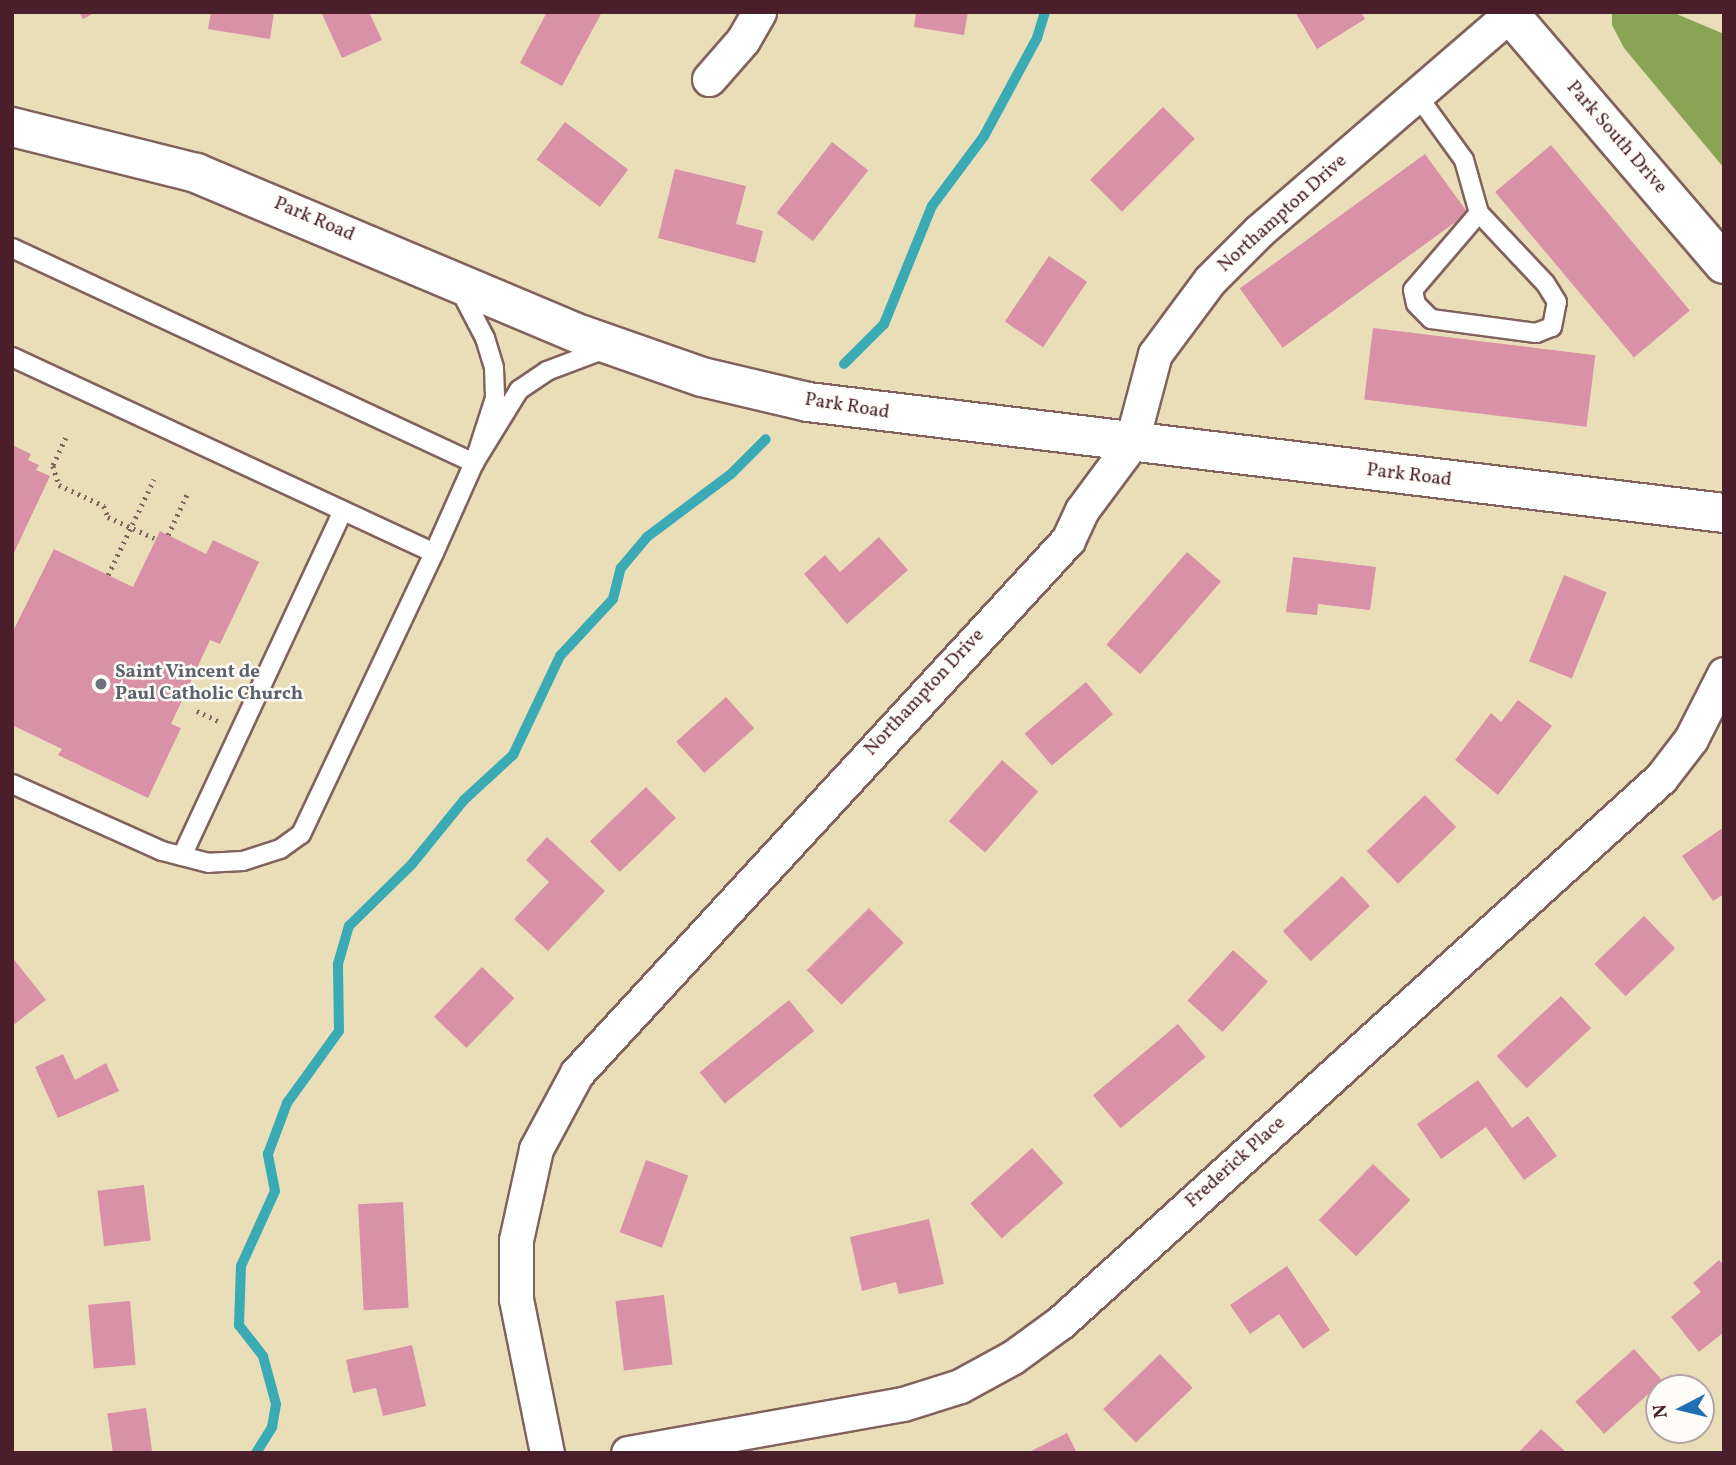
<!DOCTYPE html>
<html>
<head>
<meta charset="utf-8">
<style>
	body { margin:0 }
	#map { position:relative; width:1736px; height:1465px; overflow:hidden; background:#eadeb9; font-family:Vollkorn,serif }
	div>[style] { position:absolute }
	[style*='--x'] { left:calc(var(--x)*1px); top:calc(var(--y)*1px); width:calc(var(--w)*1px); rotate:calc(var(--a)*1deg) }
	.forest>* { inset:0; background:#8aa456 }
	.stream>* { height:10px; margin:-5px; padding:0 5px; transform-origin:5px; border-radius:5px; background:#3aabb5 }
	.building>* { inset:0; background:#d991a8; transform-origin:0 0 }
	.path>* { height:4.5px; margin-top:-2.25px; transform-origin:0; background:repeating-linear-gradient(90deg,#82625d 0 2px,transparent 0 7px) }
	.roads { filter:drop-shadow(2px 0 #82625d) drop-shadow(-2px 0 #82625d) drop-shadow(0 2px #82625d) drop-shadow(0 -2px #82625d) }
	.lane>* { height:18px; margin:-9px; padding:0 9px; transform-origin:9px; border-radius:9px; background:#fff }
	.street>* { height:33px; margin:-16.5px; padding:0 16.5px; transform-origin:16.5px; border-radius:16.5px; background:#fff }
	.secondary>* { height:38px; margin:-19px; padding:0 19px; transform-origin:19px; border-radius:19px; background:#fff }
	.dots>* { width:19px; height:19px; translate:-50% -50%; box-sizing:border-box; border:4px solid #fdfcf7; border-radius:50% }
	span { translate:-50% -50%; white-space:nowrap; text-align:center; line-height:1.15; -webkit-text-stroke:5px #fdfcf7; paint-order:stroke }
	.street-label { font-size:19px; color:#4a1f2b }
	.worship-label { font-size:19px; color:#5b616d; font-weight:700 }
	.left { translate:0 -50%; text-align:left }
	.frame { position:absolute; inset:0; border:14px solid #4a1f2b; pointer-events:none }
	.north { position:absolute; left:1645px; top:1374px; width:70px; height:70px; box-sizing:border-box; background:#fdfcf7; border:2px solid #b5a4a5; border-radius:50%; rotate:263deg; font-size:19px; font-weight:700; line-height:28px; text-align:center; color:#4a1f2b }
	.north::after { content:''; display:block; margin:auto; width:24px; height:32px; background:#1f6fb2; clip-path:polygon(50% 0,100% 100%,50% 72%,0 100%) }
</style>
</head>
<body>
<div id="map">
	<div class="forest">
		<div style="clip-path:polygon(1612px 12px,1672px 12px,1724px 34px,1724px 168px,1624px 48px,1612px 25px)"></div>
	</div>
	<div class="stream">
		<div style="--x:844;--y:364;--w:57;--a:-45"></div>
		<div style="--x:884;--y:324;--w:127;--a:-67.9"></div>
		<div style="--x:932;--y:206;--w:87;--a:-53.4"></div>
		<div style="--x:984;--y:136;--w:111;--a:-61.6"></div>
		<div style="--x:1037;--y:38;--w:27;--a:-73"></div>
		<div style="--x:256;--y:1453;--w:31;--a:-58"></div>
		<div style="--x:272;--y:1427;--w:23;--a:-80"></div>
		<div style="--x:276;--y:1404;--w:50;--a:-105.2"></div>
		<div style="--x:263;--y:1356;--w:39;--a:-128"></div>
		<div style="--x:239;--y:1325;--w:59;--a:-88.1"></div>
		<div style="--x:241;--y:1266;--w:82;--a:-65.6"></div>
		<div style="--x:275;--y:1191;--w:38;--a:-101"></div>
		<div style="--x:268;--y:1154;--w:54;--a:-69.6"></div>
		<div style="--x:287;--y:1103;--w:89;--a:-54.2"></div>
		<div style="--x:339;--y:1031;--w:67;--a:-90.9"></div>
		<div style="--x:338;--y:964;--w:40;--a:-74"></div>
		<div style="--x:349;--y:926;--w:88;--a:-44.5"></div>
		<div style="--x:412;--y:864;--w:82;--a:-50.9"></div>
		<div style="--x:464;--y:800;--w:67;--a:-42.6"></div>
		<div style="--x:513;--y:755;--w:110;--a:-64.6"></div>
		<div style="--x:560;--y:656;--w:78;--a:-47.1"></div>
		<div style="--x:613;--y:599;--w:32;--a:-76"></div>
		<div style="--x:621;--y:568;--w:40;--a:-50"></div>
		<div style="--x:647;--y:537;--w:105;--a:-36.9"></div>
		<div style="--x:731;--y:474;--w:49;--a:-45"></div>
	</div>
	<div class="building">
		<div style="clip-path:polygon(79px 12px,96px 12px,83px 19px)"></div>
		<div style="clip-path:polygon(211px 12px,274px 12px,270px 39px,208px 29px)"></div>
		<div style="clip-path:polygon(321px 12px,369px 12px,382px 40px,342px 58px)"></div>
		<div style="clip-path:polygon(547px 12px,602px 12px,562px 86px,520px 63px)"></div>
		<div style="clip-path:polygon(916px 12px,968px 12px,964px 35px,914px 27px)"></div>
		<div style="clip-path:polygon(1295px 12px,1361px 12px,1365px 19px,1317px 49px)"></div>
		<div style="left:1163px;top:107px;width:45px;height:103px;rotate:45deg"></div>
		<div style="left:565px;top:122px;width:79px;height:47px;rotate:37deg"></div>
		<div style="left:832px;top:142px;width:46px;height:90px;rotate:38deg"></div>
		<div style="left:1551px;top:145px;width:216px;height:73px;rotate:50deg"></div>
		<div style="left:1425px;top:154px;width:73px;height:229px;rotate:54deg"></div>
		<div style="clip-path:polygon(675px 169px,746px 186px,736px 224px,763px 231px,755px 263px,658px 238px)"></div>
		<div style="left:1049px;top:256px;width:46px;height:79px;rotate:34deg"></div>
		<div style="left:1373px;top:328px;width:224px;height:72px;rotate:7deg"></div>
		<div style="clip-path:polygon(12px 445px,31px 454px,28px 460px,39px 465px,36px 470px,50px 476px,12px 557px)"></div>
		<div style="clip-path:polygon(160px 531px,206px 554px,213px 540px,259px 562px,220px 644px,210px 640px,171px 724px,181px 728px,148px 798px,58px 755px,62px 749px,12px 725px,12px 633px,54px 549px,133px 587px)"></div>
		<div style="clip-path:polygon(879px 537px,908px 570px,847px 624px,804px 574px,825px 555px,840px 572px)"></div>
		<div style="left:1187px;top:552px;width:45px;height:123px;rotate:41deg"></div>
		<div style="clip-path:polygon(1293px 557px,1376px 567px,1370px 610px,1318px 604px,1317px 615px,1286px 612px)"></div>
		<div style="left:1564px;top:575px;width:46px;height:93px;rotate:22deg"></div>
		<div style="left:1086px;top:682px;width:42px;height:80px;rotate:50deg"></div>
		<div style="left:726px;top:697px;width:42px;height:67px;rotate:48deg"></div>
		<div style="clip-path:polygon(1518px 700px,1552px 726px,1498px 795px,1455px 760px,1491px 713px,1501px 722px)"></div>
		<div style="left:1002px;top:760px;width:48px;height:81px;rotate:41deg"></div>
		<div style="left:646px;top:787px;width:43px;height:78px;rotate:46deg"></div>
		<div style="left:1425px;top:795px;width:45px;height:81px;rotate:46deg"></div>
		<div style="clip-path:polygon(1724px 827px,1724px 894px,1713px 901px,1682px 856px)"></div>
		<div style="clip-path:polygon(547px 837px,605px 891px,548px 951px,514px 919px,549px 882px,526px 860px)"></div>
		<div style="left:1342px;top:876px;width:41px;height:81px;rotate:47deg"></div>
		<div style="left:869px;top:908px;width:49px;height:88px;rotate:45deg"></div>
		<div style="left:1644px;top:916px;width:45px;height:69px;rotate:46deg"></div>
		<div style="left:1233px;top:950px;width:47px;height:68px;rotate:42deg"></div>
		<div style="clip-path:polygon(12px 957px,46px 1000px,12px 1026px)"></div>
		<div style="left:482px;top:967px;width:45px;height:69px;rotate:44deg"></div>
		<div style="left:1561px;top:996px;width:44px;height:88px;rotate:47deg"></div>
		<div style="left:789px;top:1000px;width:40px;height:115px;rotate:51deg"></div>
		<div style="left:1178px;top:1024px;width:43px;height:111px;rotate:50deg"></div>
		<div style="clip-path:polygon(63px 1054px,75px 1080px,106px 1063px,119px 1091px,58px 1118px,35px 1067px)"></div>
		<div style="clip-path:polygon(1478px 1080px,1512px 1128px,1528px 1116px,1557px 1156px,1524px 1180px,1486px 1127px,1441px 1159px,1417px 1124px)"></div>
		<div style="left:1032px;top:1148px;width:47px;height:83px;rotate:48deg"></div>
		<div style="left:646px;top:1160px;width:45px;height:77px;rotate:20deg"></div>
		<div style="left:1373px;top:1164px;width:52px;height:78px;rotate:44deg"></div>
		<div style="left:144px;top:1185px;width:56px;height:47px;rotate:83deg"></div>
		<div style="left:403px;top:1202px;width:106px;height:45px;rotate:87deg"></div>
		<div style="clip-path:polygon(929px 1219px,944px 1284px,899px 1294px,896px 1282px,862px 1291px,850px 1237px)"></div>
		<div style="clip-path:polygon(1719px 1260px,1724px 1265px,1724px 1332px,1699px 1352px,1671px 1317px,1701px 1292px,1693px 1283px)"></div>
		<div style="clip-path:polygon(1287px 1266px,1330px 1330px,1303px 1349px,1279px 1314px,1250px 1334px,1230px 1305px)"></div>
		<div style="left:664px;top:1295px;width:70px;height:49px;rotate:83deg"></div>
		<div style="left:130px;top:1301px;width:64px;height:42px;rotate:85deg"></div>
		<div style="clip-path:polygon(412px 1345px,426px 1406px,383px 1416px,376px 1388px,353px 1393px,346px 1360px)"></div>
		<div style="left:1634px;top:1349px;width:43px;height:79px;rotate:48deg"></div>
		<div style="left:1160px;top:1354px;width:47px;height:79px;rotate:46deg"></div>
		<div style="left:146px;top:1408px;width:45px;height:39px;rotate:82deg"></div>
		<div style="clip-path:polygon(1541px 1429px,1567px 1453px,1518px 1453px)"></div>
		<div style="clip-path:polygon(1067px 1433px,1077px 1453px,1027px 1453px)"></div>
	</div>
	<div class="path">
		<div style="--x:66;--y:438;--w:31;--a:115"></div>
		<div style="--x:53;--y:466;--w:20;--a:72"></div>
		<div style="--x:59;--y:485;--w:50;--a:25"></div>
		<div style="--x:104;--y:506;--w:12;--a:70"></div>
		<div style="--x:108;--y:517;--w:53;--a:24.6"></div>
		<div style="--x:168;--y:535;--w:45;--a:-65.1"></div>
		<div style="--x:108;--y:575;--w:106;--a:-64.4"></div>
		<div style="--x:197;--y:711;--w:23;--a:25"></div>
	</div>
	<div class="roads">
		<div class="lane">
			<div style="--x:1417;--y:95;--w:80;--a:54.1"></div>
			<div style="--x:1464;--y:160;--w:55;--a:74.2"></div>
			<div style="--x:1479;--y:213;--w:101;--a:130.6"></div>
			<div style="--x:1413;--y:290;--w:14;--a:78"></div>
			<div style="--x:1416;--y:304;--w:21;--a:45"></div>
			<div style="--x:1431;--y:319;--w:106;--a:7.6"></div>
			<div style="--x:1536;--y:333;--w:17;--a:-21"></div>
			<div style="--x:1552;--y:327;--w:25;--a:-79"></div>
			<div style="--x:1557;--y:302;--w:22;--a:-122"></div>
			<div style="--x:1545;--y:283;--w:96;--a:-133.3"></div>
			<div style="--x:12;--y:248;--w:510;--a:24.96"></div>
			<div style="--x:474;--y:463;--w:98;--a:114"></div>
			<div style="--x:460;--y:290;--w:54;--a:62.5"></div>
			<div style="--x:485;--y:338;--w:31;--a:73"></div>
			<div style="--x:494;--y:368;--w:30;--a:88"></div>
			<div style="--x:495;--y:398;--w:68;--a:107.9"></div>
			<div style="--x:474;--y:463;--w:86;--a:-58.3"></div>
			<div style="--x:519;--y:390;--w:34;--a:-34"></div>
			<div style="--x:547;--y:371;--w:65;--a:-20.7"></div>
			<div style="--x:12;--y:357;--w:465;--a:24.9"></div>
			<div style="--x:434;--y:553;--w:311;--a:115.3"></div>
			<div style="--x:301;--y:834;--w:26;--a:144"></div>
			<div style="--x:280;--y:849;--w:39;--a:162"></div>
			<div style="--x:243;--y:861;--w:34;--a:177"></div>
			<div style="--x:209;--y:863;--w:49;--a:-165.7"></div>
			<div style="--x:162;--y:851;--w:164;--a:-155.9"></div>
			<div style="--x:182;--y:856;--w:381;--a:-65"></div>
		</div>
		<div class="street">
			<div style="--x:709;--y:79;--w:52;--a:-48.9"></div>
			<div style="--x:743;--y:40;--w:32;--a:-60"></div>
			<div style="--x:547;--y:1453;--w:157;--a:-101.4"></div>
			<div style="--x:516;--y:1299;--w:59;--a:-90"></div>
			<div style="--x:516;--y:1240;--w:93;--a:-77.6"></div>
			<div style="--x:536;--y:1149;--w:86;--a:-61.7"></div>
			<div style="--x:577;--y:1073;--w:725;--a:-47.35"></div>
			<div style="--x:1068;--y:540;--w:33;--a:-65"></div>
			<div style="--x:1082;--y:510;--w:82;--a:-53.4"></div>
			<div style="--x:1131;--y:444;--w:93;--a:-75.1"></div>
			<div style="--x:1155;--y:354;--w:92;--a:-53.4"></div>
			<div style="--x:1210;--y:280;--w:69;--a:-45"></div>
			<div style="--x:1259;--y:231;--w:335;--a:-40.8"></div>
			<div style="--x:628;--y:1453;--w:279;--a:-10.1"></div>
			<div style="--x:903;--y:1404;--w:60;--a:-17.5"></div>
			<div style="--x:960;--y:1386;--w:60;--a:-28.7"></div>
			<div style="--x:1013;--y:1357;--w:59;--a:-36.1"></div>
			<div style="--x:1061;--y:1322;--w:810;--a:-42.2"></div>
			<div style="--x:1661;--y:778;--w:49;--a:-52.4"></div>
			<div style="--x:1691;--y:739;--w:73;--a:-63.1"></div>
		</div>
		<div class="secondary">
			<div style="--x:1508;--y:12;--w:332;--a:49.4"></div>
			<div style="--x:12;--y:127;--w:190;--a:14"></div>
			<div style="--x:196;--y:173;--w:419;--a:22.8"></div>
			<div style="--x:582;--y:335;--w:127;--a:19.3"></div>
			<div style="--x:702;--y:377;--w:109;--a:13.3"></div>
			<div style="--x:808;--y:402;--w:923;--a:6.91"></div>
		</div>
	</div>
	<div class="dots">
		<div style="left:101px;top:684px;background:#6b7280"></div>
	</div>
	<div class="street-label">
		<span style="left:1616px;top:138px;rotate:49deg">Park South Drive</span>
		<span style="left:1283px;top:214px;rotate:-42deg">Northampton Drive</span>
		<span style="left:314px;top:220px;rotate:23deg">Park Road</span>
		<span style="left:847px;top:407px;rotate:9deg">Park Road</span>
		<span style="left:1409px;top:476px;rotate:7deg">Park Road</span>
		<span style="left:925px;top:693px;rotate:-47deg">Northampton Drive</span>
		<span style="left:1236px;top:1163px;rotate:-42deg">Frederick Place</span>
	</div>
	<div class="worship-label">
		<span class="left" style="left:115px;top:684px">Saint Vincent de<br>Paul Catholic Church</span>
	</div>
	<div class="frame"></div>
	<div class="north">N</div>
</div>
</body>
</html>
